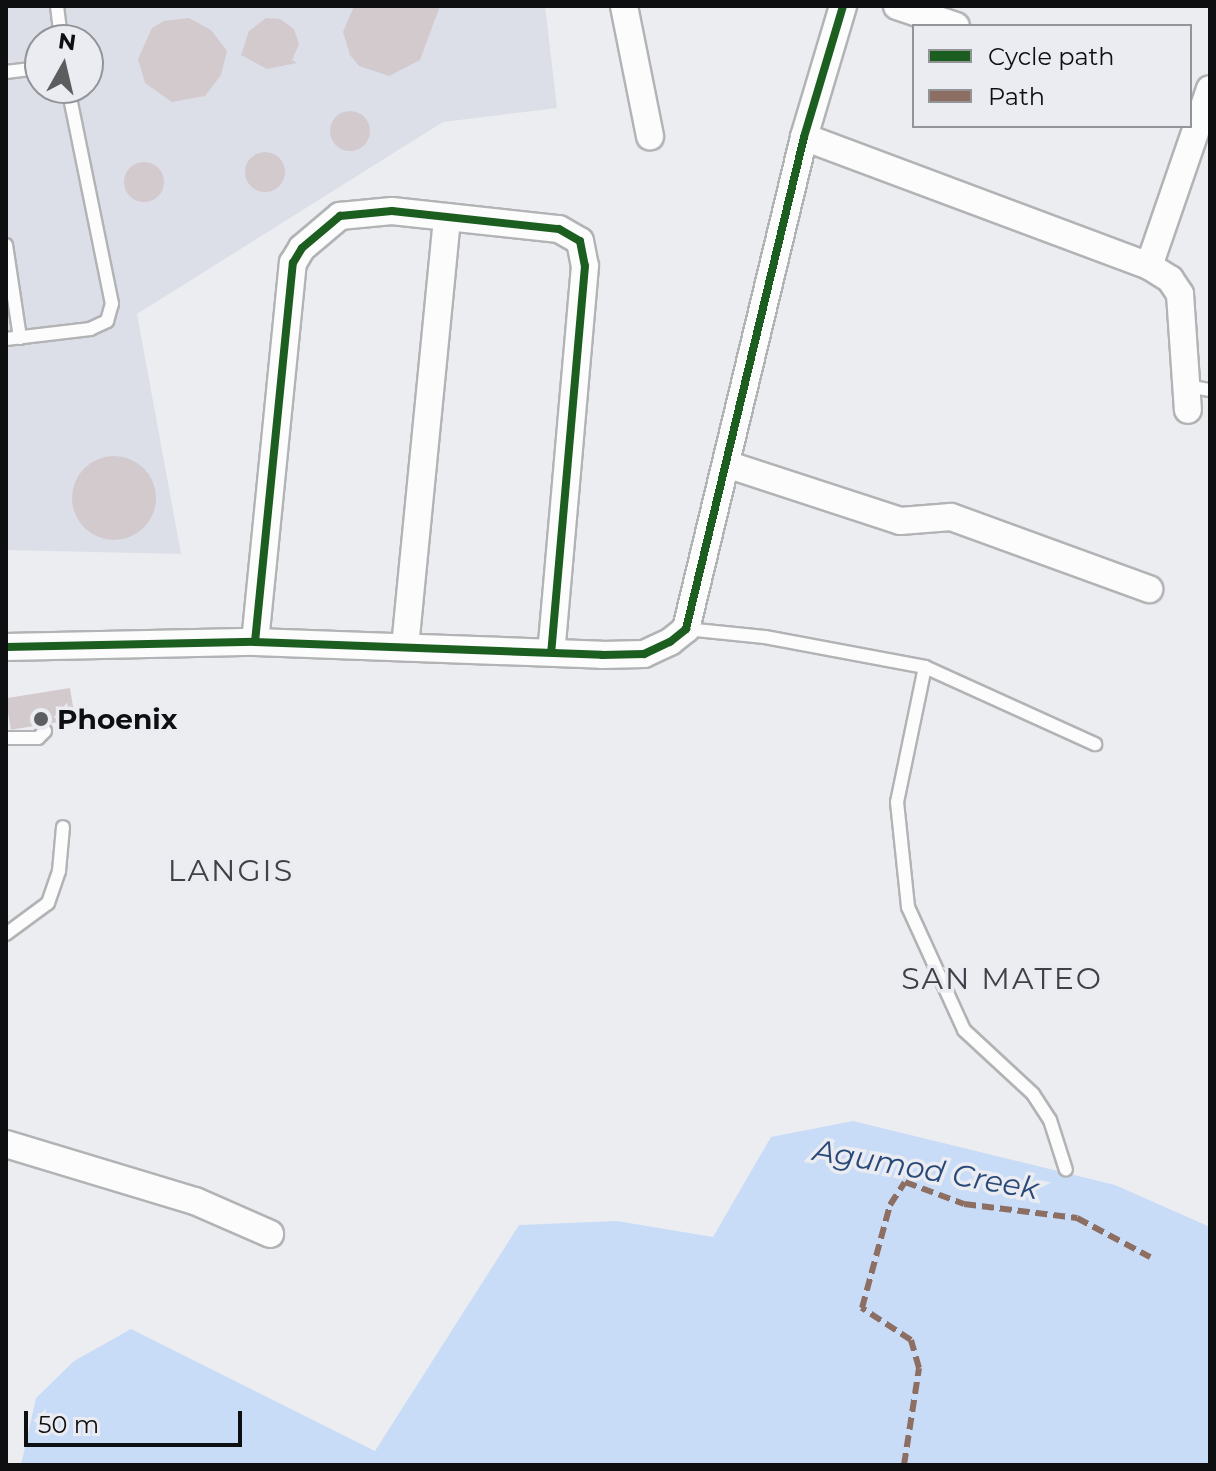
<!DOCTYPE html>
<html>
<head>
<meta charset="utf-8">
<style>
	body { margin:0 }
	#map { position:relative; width:1216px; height:1471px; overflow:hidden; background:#ecedf0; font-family:Montserrat,sans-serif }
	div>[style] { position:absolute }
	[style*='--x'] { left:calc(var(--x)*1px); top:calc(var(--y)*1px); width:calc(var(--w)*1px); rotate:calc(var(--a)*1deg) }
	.built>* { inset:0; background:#dcdfe8 }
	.water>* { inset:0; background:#c9dcf7 }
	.building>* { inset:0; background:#d3cace; transform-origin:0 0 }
	.round { border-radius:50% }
	.roads { filter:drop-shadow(2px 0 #b2b3b5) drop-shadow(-2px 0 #b2b3b5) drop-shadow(0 2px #b2b3b5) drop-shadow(0 -2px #b2b3b5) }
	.service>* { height:12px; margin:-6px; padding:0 6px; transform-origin:6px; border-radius:6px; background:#fcfcfd }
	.minor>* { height:26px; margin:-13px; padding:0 13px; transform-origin:13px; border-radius:13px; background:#fcfcfd }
	.quiet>* { height:6px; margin-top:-3px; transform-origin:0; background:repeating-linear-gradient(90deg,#8d6e63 0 12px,transparent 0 18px) }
	.cycleway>* { height:8px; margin:-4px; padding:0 4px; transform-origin:4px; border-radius:4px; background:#1b5e20 }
	.dots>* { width:22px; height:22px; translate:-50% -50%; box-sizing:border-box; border:4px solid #eaecf2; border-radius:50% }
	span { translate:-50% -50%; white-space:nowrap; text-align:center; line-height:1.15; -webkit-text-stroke:7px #eaecf2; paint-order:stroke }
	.poi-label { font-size:28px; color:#0e0f11; font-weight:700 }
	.left { translate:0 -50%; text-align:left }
	.neighbourhood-label { font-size:30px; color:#404146; letter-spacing:2px }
	.water-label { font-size:30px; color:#294979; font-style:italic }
	.frame { position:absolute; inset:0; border:8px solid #0e0f11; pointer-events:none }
	.legend { position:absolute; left:912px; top:24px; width:280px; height:104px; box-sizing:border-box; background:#eaecf2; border:2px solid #929498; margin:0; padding:10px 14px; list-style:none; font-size:24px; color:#0e0f11 }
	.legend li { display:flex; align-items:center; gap:16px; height:40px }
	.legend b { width:40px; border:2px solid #929498 }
	.north { position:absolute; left:24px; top:24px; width:80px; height:80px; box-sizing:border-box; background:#eaecf2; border:2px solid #929498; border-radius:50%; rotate:8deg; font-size:22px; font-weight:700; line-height:32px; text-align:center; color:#0e0f11 }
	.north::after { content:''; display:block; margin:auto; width:28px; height:36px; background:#5c5d5f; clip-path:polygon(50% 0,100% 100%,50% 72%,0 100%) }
	.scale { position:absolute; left:24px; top:1411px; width:218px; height:36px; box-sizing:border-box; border:4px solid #0e0f11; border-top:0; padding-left:10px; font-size:24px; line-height:28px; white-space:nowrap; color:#0e0f11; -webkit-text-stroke:6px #eaecf2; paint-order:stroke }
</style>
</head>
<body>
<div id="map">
	<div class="built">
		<div style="clip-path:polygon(evenodd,6px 6px,545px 6px,557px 108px,443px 122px,137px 314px,181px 554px,6px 550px,6px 6px,40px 40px,88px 40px,88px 88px,40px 88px,40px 40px)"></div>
	</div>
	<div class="water">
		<div style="clip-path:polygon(853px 1121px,1115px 1185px,1210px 1227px,1210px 1465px,21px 1465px,36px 1398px,74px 1361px,131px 1329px,375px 1451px,519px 1225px,617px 1221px,713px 1237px,771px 1137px)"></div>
	</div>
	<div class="building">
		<div style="clip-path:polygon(354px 6px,440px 6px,420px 60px,389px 76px,359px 66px,350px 55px,343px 32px)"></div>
		<div style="clip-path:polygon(189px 18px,211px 30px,227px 51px,221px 75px,205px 96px,172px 102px,145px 83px,138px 59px,152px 28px,164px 21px)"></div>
		<div style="clip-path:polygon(266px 18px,280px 19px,294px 29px,299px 44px,292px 60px,297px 63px,267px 69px,241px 55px,249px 31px)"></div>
		<div class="round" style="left:330px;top:111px;width:40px;height:40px"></div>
		<div class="round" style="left:245px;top:152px;width:40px;height:40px"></div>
		<div class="round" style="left:124px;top:162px;width:40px;height:40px"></div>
		<div class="round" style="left:72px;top:456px;width:84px;height:84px"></div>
		<div style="left:70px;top:688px;width:32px;height:65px;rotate:81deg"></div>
	</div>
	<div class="roads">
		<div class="service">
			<div style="--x:57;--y:6;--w:34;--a:83"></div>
			<div style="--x:6;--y:72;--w:34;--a:-7"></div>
			<div style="--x:6;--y:245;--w:94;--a:81.4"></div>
			<div style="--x:6;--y:339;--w:85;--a:-6.8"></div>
			<div style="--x:90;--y:329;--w:19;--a:-25"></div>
			<div style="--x:107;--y:321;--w:18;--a:-74"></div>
			<div style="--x:112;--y:304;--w:220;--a:-101.5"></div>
			<div style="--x:1187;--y:386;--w:23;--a:10"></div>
			<div style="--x:686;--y:629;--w:79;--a:5.8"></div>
			<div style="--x:765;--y:637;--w:163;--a:10.6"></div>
			<div style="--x:925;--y:667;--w:187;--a:24.4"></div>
			<div style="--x:925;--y:667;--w:138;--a:101.7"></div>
			<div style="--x:897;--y:802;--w:106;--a:84"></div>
			<div style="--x:908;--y:907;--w:135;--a:65.5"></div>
			<div style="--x:964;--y:1030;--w:94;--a:42.8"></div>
			<div style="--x:1033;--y:1094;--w:31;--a:57"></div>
			<div style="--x:1050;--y:1120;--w:52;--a:72.3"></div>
			<div style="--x:6;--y:738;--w:32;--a:0"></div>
			<div style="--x:38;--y:738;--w:10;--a:-45"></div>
			<div style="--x:6;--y:934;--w:52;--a:-36.4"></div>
			<div style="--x:48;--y:903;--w:34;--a:-71"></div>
			<div style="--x:59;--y:871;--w:44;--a:-84.8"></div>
		</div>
		<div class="minor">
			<div style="--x:624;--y:6;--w:133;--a:78.7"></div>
			<div style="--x:897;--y:6;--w:62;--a:18.7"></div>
			<div style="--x:804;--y:137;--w:368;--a:20.5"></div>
			<div style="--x:1149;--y:266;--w:25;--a:32"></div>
			<div style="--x:1170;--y:279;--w:18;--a:56"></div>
			<div style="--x:1180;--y:294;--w:116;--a:86.1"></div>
			<div style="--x:1149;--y:266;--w:187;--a:-71"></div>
			<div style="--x:726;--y:464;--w:183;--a:18.1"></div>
			<div style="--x:900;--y:521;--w:51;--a:-4.5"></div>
			<div style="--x:951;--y:517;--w:211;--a:20"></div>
			<div style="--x:255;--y:642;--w:381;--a:-84.3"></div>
			<div style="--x:293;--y:263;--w:17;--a:-59"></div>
			<div style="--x:302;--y:248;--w:50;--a:-40.1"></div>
			<div style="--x:340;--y:216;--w:52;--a:-5.5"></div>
			<div style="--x:392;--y:211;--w:168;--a:6.2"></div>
			<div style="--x:559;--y:229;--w:24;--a:30"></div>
			<div style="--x:580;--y:241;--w:25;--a:79"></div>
			<div style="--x:585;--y:266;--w:387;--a:95"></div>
			<div style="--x:6;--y:647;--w:249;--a:-1.2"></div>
			<div style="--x:255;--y:642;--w:347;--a:2.1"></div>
			<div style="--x:602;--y:655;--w:42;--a:-1.4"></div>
			<div style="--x:644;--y:654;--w:29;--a:-25"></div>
			<div style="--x:670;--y:642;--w:21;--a:-39"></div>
			<div style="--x:686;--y:629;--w:506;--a:-76.51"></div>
			<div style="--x:804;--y:137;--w:137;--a:-73.4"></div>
			<div style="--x:405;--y:647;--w:432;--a:-84.4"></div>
			<div style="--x:6;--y:1144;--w:197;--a:16.8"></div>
			<div style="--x:195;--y:1201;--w:82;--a:23.7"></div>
		</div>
	</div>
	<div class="quiet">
		<div style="--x:904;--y:1465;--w:98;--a:-81.2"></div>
		<div style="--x:919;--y:1368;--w:29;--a:-106"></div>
		<div style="--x:911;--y:1340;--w:59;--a:-146.9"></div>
		<div style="--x:862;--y:1308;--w:107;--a:-74.8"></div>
		<div style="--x:890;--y:1205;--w:27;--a:-57"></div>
		<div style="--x:905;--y:1182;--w:63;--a:20.4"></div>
		<div style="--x:964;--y:1204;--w:114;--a:7.1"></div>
		<div style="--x:1077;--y:1218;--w:83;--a:28.1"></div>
	</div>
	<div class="cycleway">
		<div style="--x:255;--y:642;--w:381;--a:-84.3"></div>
		<div style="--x:293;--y:263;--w:17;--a:-59"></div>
		<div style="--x:302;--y:248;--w:50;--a:-40.1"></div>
		<div style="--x:340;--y:216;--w:52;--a:-5.5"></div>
		<div style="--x:392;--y:211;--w:168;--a:6.2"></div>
		<div style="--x:559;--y:229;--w:24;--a:30"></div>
		<div style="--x:580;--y:241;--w:25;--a:79"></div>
		<div style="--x:585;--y:266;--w:387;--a:95"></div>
		<div style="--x:6;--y:647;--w:249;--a:-1.2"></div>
		<div style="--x:255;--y:642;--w:347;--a:2.1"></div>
		<div style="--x:602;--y:655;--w:42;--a:-1.4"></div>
		<div style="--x:644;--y:654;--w:29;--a:-25"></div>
		<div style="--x:670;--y:642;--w:21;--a:-39"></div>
		<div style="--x:686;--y:629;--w:506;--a:-76.51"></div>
		<div style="--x:804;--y:137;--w:137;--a:-73.4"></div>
	</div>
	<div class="dots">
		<div style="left:41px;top:719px;background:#5c5d5f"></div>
	</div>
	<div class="poi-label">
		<span class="left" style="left:57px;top:719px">Phoenix</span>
	</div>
	<div class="neighbourhood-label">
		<span style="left:231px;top:871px">LANGIS</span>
		<span style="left:1002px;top:979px">SAN MATEO</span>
	</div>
	<div class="water-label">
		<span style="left:926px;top:1170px;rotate:10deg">Agumod Creek</span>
	</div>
	<div class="frame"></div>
	<ul class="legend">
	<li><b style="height:10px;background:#1b5e20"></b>Cycle path</li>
	<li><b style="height:10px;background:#8d6e63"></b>Path</li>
	</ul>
	<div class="north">N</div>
	<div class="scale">50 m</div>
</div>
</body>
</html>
